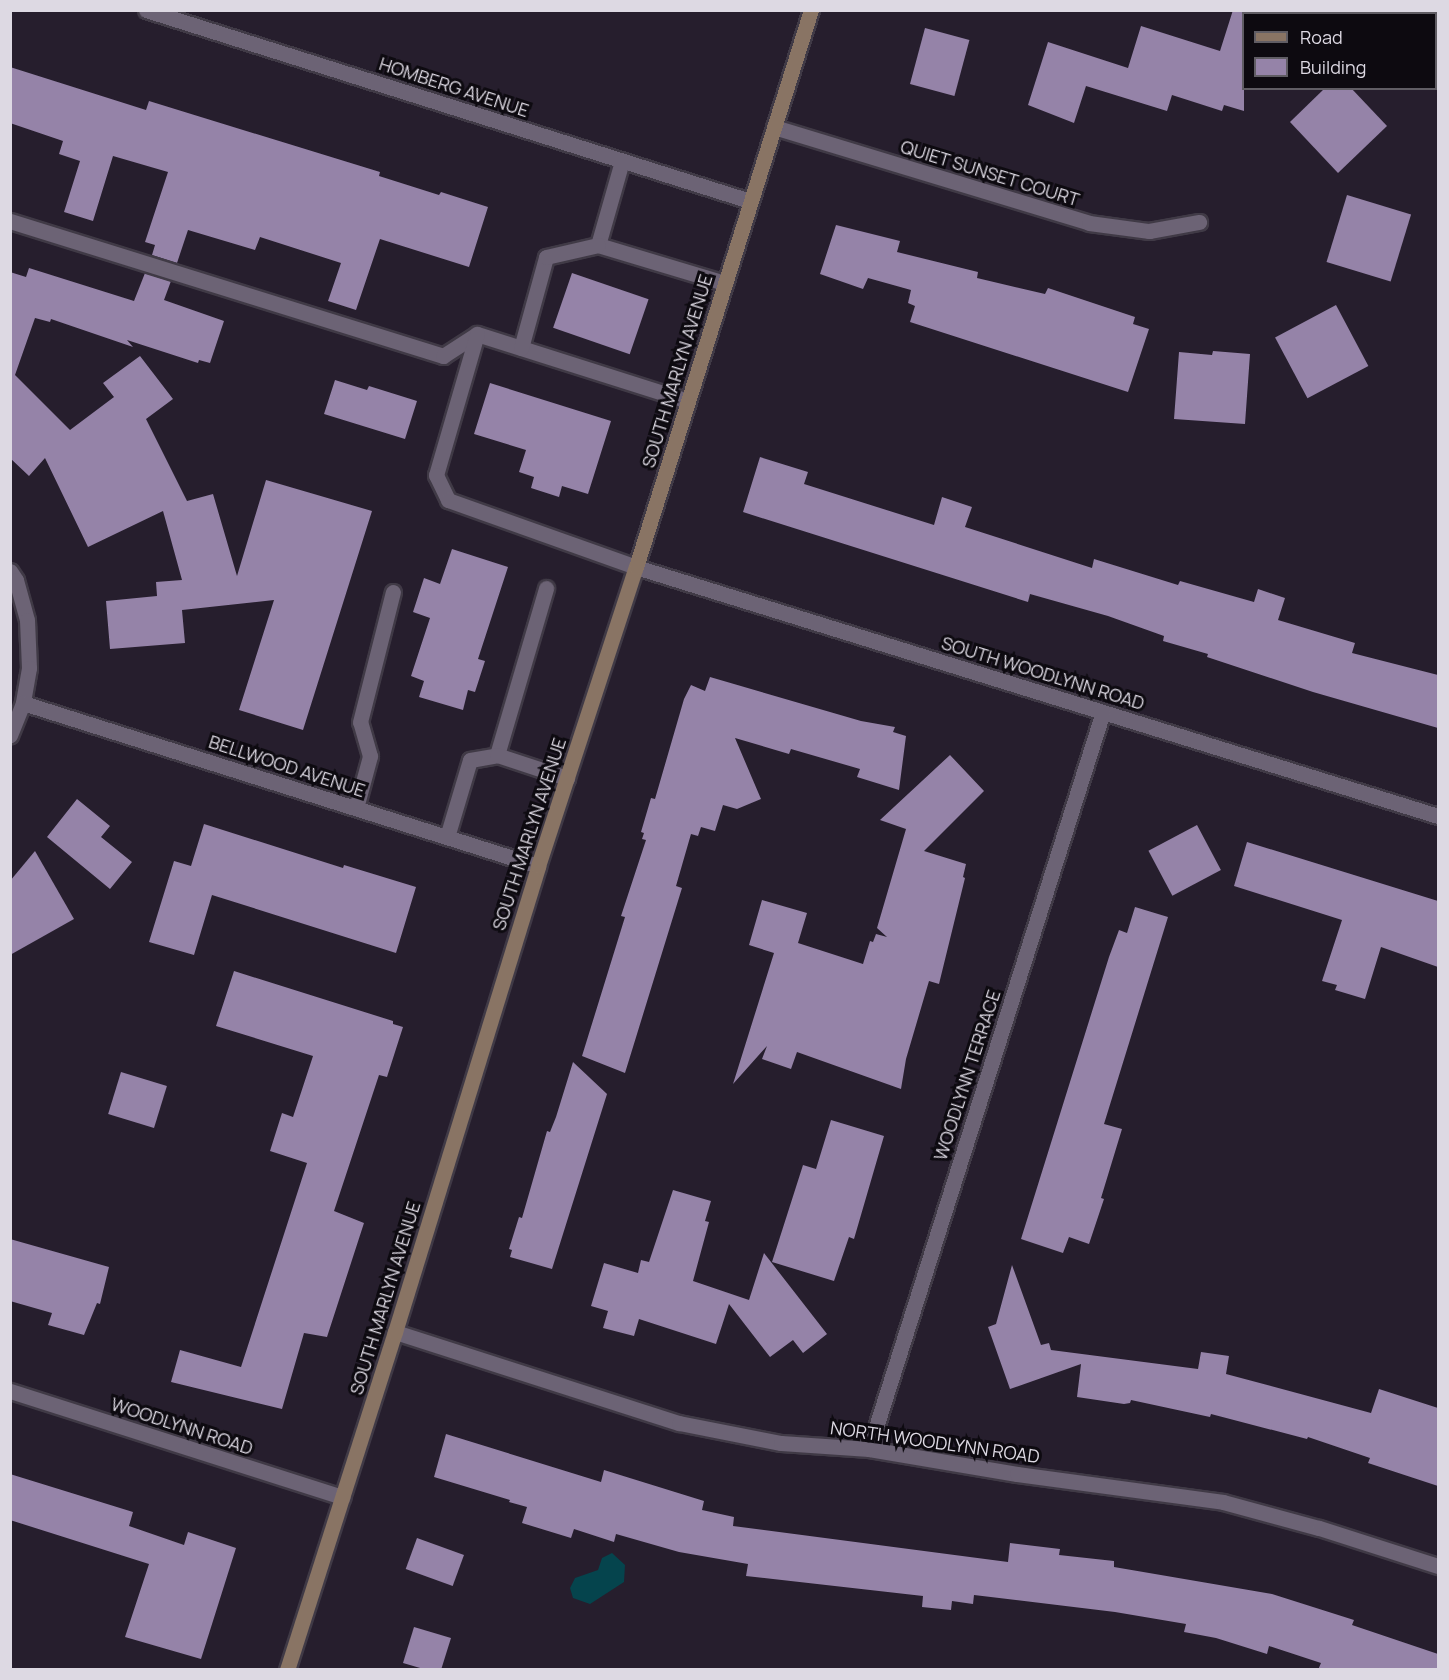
<!DOCTYPE html>
<html>
<head>
<meta charset="utf-8">
<style>
	body { margin:0 }
	#map { position:relative; width:1449px; height:1680px; overflow:hidden; background:#261e2d; font-family:Manrope,sans-serif }
	div>[style] { position:absolute }
	[style*='--x'] { left:calc(var(--x)*1px); top:calc(var(--y)*1px); width:calc(var(--w)*1px); rotate:calc(var(--a)*1deg) }
	.water>* { inset:0; background:#05444d }
	.building>* { inset:0; background:#9583a8; transform-origin:0 0 }
	.roads { filter:drop-shadow(2px 0 #403a46) drop-shadow(-2px 0 #403a46) drop-shadow(0 2px #403a46) drop-shadow(0 -2px #403a46) }
	.lane>* { height:15px; margin:-7.5px; padding:0 7.5px; transform-origin:7.5px; border-radius:7.5px; background:#6c6375 }
	.street>* { height:15px; margin:-7.5px; padding:0 7.5px; transform-origin:7.5px; border-radius:7.5px; background:#6c6375 }
	.secondary>* { height:15px; margin:-7.5px; padding:0 7.5px; transform-origin:7.5px; border-radius:7.5px; background:#897464 }
	span { translate:-50% -50%; white-space:nowrap; text-align:center; line-height:1.15; -webkit-text-stroke:6px #0d0a10; paint-order:stroke }
	.street-label { font-size:18px; color:#ddd9e3 }
	.frame { position:absolute; inset:0; border:12px solid #ddd9e3; pointer-events:none }
	.legend { position:absolute; left:1242px; top:12px; width:195px; height:78px; box-sizing:border-box; background:#0d0a10; border:2px solid #605d64; margin:0; padding:8px 10px; list-style:none; font-size:18px; color:#ddd9e3 }
	.legend li { display:flex; align-items:center; gap:12px; height:30px }
	.legend b { width:30px; border:2px solid #605d64 }
</style>
</head>
<body>
<div id="map">
	<div class="water">
		<div style="clip-path:polygon(612px 1553px,625px 1565px,624px 1582px,590px 1604px,573px 1598px,570px 1588px,575px 1578px,598px 1570px,602px 1558px)"></div>
	</div>
	<div class="building">
		<div style="clip-path:polygon(1233px 10px,1244px 10px,1244px 111px,1224px 105px,1222px 111px,1172px 95px,1167px 111px,1086px 86px,1074px 123px,1028px 105px,1048px 42px,1128px 68px,1141px 26px,1220px 51px)"></div>
		<div style="left:925px;top:28px;width:46px;height:58px;rotate:15deg"></div>
		<div style="clip-path:polygon(10px 67px,146px 110px,149px 101px,380px 172px,379px 176px,439px 195px,441px 192px,488px 207px,469px 267px,380px 239px,356px 310px,328px 301px,341px 263px,260px 237px,255px 250px,188px 230px,177px 263px,152px 255px,155px 245px,145px 242px,168px 172px,113px 156px,93px 221px,64px 212px,80px 161px,59px 154px,63px 141px,10px 123px)"></div>
		<div style="clip-path:polygon(1325px 88px,1351px 88px,1387px 126px,1338px 173px,1290px 122px)"></div>
		<div style="left:1347px;top:195px;width:67px;height:70px;rotate:17deg"></div>
		<div style="clip-path:polygon(836px 225px,900px 241px,897px 252px,978px 272px,977px 278px,1045px 294px,1048px 288px,1135px 317px,1133px 324px,1149px 329px,1128px 392px,910px 322px,915px 306px,908px 303px,911px 290px,868px 278px,863px 289px,820px 274px)"></div>
		<div style="clip-path:polygon(29px 268px,134px 301px,145px 273px,171px 281px,164px 300px,224px 321px,210px 363px,199px 360px,198px 363px,127px 340px,133px 347px,51px 319px,50px 322px,35px 318px,15px 375px,70px 430px,114px 397px,103px 383px,140px 356px,173px 399px,146px 419px,187px 501px,213px 494px,237px 576px,266px 480px,372px 511px,303px 730px,239px 710px,274px 600px,182px 610px,185px 643px,110px 649px,106px 601px,157px 596px,156px 582px,182px 580px,163px 511px,88px 547px,45px 458px,29px 476px,10px 458px,10px 272px,26px 277px)"></div>
		<div style="left:572px;top:273px;width:81px;height:58px;rotate:19deg"></div>
		<div style="left:1336px;top:305px;width:69px;height:69px;rotate:62deg"></div>
		<div style="clip-path:polygon(1213px 351px,1250px 354px,1245px 424px,1174px 419px,1179px 352px,1212px 355px)"></div>
		<div style="clip-path:polygon(335px 380px,367px 390px,369px 386px,417px 401px,405px 439px,324px 414px)"></div>
		<div style="clip-path:polygon(490px 383px,611px 421px,588px 494px,562px 486px,559px 497px,531px 488px,534px 477px,519px 472px,526px 450px,474px 434px)"></div>
		<div style="clip-path:polygon(760px 457px,808px 472px,804px 484px,934px 525px,942px 497px,972px 507px,965px 527px,1092px 568px,1094px 559px,1178px 585px,1180px 581px,1254px 602px,1258px 589px,1285px 598px,1278px 620px,1355px 643px,1352px 653px,1438px 675px,1438px 728px,1313px 692px,1207px 657px,1208px 654px,1163px 641px,1164px 636px,1108px 616px,1030px 594px,1028px 602px,743px 512px)"></div>
		<div style="clip-path:polygon(452px 549px,508px 567px,478px 659px,485px 661px,475px 692px,468px 690px,463px 710px,419px 697px,424px 681px,411px 676px,430px 618px,413px 612px,424px 578px,440px 584px)"></div>
		<div style="clip-path:polygon(710px 677px,861px 721px,895px 727px,893px 732px,906px 736px,899px 790px,857px 777px,860px 769px,791px 749px,789px 754px,735px 738px,761px 799px,737px 809px,723px 805px,715px 831px,701px 827px,698px 836px,691px 834px,676px 886px,682px 888px,625px 1073px,582px 1056px,625px 917px,621px 916px,646px 840px,642px 839px,644px 833px,641px 832px,651px 798px,655px 799px,684px 699px,691px 685px,705px 691px)"></div>
		<div style="clip-path:polygon(950px 755px,984px 791px,924px 851px,966px 864px,963px 877px,965px 878px,939px 984px,929px 981px,906px 1059px,901px 1089px,797px 1052px,791px 1069px,762px 1059px,767px 1046px,733px 1084px,774px 953px,749px 945px,762px 900px,807px 913px,798px 943px,863px 964px,870px 941px,873px 942px,876px 934px,887px 937px,877px 928px,906px 829px,880px 820px)"></div>
		<div style="clip-path:polygon(77px 799px,110px 826px,101px 837px,132px 862px,110px 889px,47px 837px)"></div>
		<div style="clip-path:polygon(204px 824px,343px 868px,344px 865px,416px 887px,396px 953px,212px 895px,194px 955px,149px 942px,174px 861px,191px 866px)"></div>
		<div style="left:1197px;top:825px;width:51px;height:55px;rotate:62deg"></div>
		<div style="clip-path:polygon(1247px 842px,1438px 901px,1438px 967px,1381px 947px,1365px 999px,1335px 990px,1337px 985px,1322px 981px,1342px 920px,1234px 886px)"></div>
		<div style="clip-path:polygon(35px 851px,74px 919px,10px 955px,10px 881px)"></div>
		<div style="clip-path:polygon(1135px 907px,1168px 917px,1104px 1124px,1122px 1129px,1101px 1198px,1104px 1199px,1089px 1244px,1069px 1237px,1063px 1253px,1021px 1239px,1109px 957px,1119px 930px,1127px 933px)"></div>
		<div style="clip-path:polygon(234px 971px,393px 1021px,393px 1024px,403px 1027px,387px 1077px,379px 1075px,334px 1211px,364px 1223px,327px 1337px,304px 1333px,282px 1409px,171px 1382px,180px 1350px,241px 1367px,307px 1163px,270px 1151px,282px 1113px,293px 1117px,313px 1056px,216px 1026px)"></div>
		<div style="clip-path:polygon(573px 1062px,607px 1094px,552px 1269px,510px 1257px,512px 1250px,509px 1249px,519px 1217px,522px 1218px,547px 1131px,550px 1132px,556px 1117px)"></div>
		<div style="left:121px;top:1072px;width:48px;height:44px;rotate:17deg"></div>
		<div style="clip-path:polygon(831px 1120px,884px 1136px,854px 1239px,849px 1237px,834px 1281px,772px 1262px,803px 1165px,816px 1169px)"></div>
		<div style="clip-path:polygon(673px 1190px,711px 1201px,705px 1221px,709px 1222px,693px 1281px,749px 1300px,764px 1253px,827px 1334px,803px 1353px,793px 1340px,770px 1357px,729px 1304px,716px 1344px,639px 1319px,634px 1336px,603px 1328px,608px 1311px,591px 1306px,604px 1263px,638px 1273px,641px 1260px,649px 1262px)"></div>
		<div style="clip-path:polygon(10px 1239px,109px 1267px,100px 1304px,97px 1303px,84px 1335px,48px 1325px,52px 1313px,10px 1301px)"></div>
		<div style="clip-path:polygon(1012px 1265px,1041px 1345px,1049px 1343px,1051px 1350px,1198px 1369px,1201px 1352px,1229px 1356px,1226px 1374px,1371px 1413px,1379px 1389px,1438px 1408px,1438px 1486px,1368px 1463px,1370px 1458px,1308px 1437px,1307px 1439px,1211px 1414px,1210px 1417px,1131px 1400px,1130px 1403px,1124px 1404px,1077px 1397px,1081px 1364px,1010px 1389px,988px 1327px,996px 1324px)"></div>
		<div style="clip-path:polygon(446px 1434px,601px 1482px,604px 1470px,704px 1501px,702px 1510px,734px 1517px,733px 1526px,1008px 1562px,1010px 1543px,1060px 1549px,1059px 1555px,1114px 1561px,1114px 1567px,1272px 1594px,1354px 1620px,1352px 1625px,1438px 1654px,1438px 1670px,1318px 1670px,1321px 1663px,1269px 1646px,1267px 1654px,1216px 1638px,1184px 1632px,1186px 1624px,1115px 1612px,974px 1595px,973px 1604px,952px 1601px,951px 1610px,922px 1607px,923px 1596px,746px 1576px,748px 1564px,679px 1552px,616px 1534px,614px 1542px,574px 1529px,571px 1538px,522px 1523px,527px 1507px,509px 1502px,510px 1500px,434px 1477px)"></div>
		<div style="clip-path:polygon(10px 1474px,133px 1512px,129px 1526px,184px 1545px,188px 1532px,236px 1548px,201px 1659px,125px 1637px,149px 1564px,10px 1520px)"></div>
		<div style="left:417px;top:1538px;width:50px;height:33px;rotate:20deg"></div>
		<div style="clip-path:polygon(414px 1627px,451px 1638px,441px 1670px,427px 1670px,403px 1663px)"></div>
	</div>
	<div class="roads">
		<div class="lane">
			<div style="--x:622;--y:161;--w:87;--a:105.9"></div>
			<div style="--x:598;--y:245;--w:133;--a:16.7"></div>
			<div style="--x:10;--y:221;--w:454;--a:17.3"></div>
			<div style="--x:443;--y:356;--w:40;--a:-32.9"></div>
			<div style="--x:477;--y:334;--w:221;--a:17.6"></div>
			<div style="--x:477;--y:334;--w:147;--a:106.2"></div>
			<div style="--x:436;--y:475;--w:28;--a:64"></div>
			<div style="--x:448;--y:500;--w:200;--a:19.6"></div>
			<div style="--x:521;--y:348;--w:94;--a:-74.6"></div>
			<div style="--x:546;--y:257;--w:53;--a:-13"></div>
			<div style="--x:497;--y:755;--w:174;--a:-73.6"></div>
			<div style="--x:356;--y:808;--w:54;--a:-74.9"></div>
			<div style="--x:370;--y:756;--w:35;--a:-106"></div>
			<div style="--x:360;--y:722;--w:134;--a:-75.8"></div>
			<div style="--x:447;--y:837;--w:80;--a:-73.4"></div>
			<div style="--x:470;--y:760;--w:27;--a:-10"></div>
			<div style="--x:497;--y:755;--w:74;--a:18.2"></div>
		</div>
		<div class="street">
			<div style="--x:146;--y:10;--w:633;--a:17.55"></div>
			<div style="--x:774;--y:127;--w:329;--a:16.9"></div>
			<div style="--x:1089;--y:223;--w:61;--a:7.6"></div>
			<div style="--x:1149;--y:231;--w:51;--a:-10.2"></div>
			<div style="--x:636;--y:567;--w:840;--a:17.25"></div>
			<div style="--x:10;--y:571;--w:11;--a:56"></div>
			<div style="--x:16;--y:580;--w:41;--a:74.6"></div>
			<div style="--x:27;--y:620;--w:48;--a:87.6"></div>
			<div style="--x:29;--y:668;--w:36;--a:100"></div>
			<div style="--x:23;--y:703;--w:35;--a:112"></div>
			<div style="--x:23;--y:703;--w:540;--a:17.56"></div>
			<div style="--x:395;--y:1332;--w:298;--a:17.8"></div>
			<div style="--x:679;--y:1423;--w:104;--a:11.1"></div>
			<div style="--x:781;--y:1443;--w:88;--a:3.9"></div>
			<div style="--x:869;--y:1449;--w:150;--a:9.6"></div>
			<div style="--x:1017;--y:1474;--w:208;--a:7.7"></div>
			<div style="--x:1223;--y:1502;--w:99;--a:15.2"></div>
			<div style="--x:1319;--y:1528;--w:125;--a:17.7"></div>
			<div style="--x:10;--y:1391;--w:349;--a:17.7"></div>
			<div style="--x:869;--y:1449;--w:773;--a:-72.39"></div>
		</div>
		<div class="secondary">
			<div style="--x:287;--y:1670;--w:355;--a:-72.3"></div>
			<div style="--x:395;--y:1332;--w:487;--a:-72.9"></div>
			<div style="--x:538;--y:866;--w:315;--a:-71.9"></div>
			<div style="--x:636;--y:567;--w:584;--a:-72.56"></div>
		</div>
	</div>
	<div class="street-label">
		<span style="left:454px;top:87px;rotate:18deg">HOMBERG AVENUE</span>
		<span style="left:990px;top:173px;rotate:17deg">QUIET SUNSET COURT</span>
		<span style="left:677px;top:371px;rotate:-73deg">SOUTH MARLYN AVENUE</span>
		<span style="left:1043px;top:673px;rotate:17deg">SOUTH WOODLYNN ROAD</span>
		<span style="left:287px;top:766px;rotate:18deg">BELLWOOD AVENUE</span>
		<span style="left:529px;top:834px;rotate:-72deg">SOUTH MARLYN AVENUE</span>
		<span style="left:967px;top:1075px;rotate:-72deg">WOODLYNN TERRACE</span>
		<span style="left:385px;top:1298px;rotate:-73deg">SOUTH MARLYN AVENUE</span>
		<span style="left:182px;top:1426px;rotate:18deg">WOODLYNN ROAD</span>
		<span style="left:935px;top:1442px;rotate:8deg">NORTH WOODLYNN ROAD</span>
	</div>
	<div class="frame"></div>
	<ul class="legend">
	<li><b style="height:8px;background:#897464"></b>Road</li>
	<li><b style="height:16px;background:#9583a8"></b>Building</li>
	</ul>
</div>
</body>
</html>
